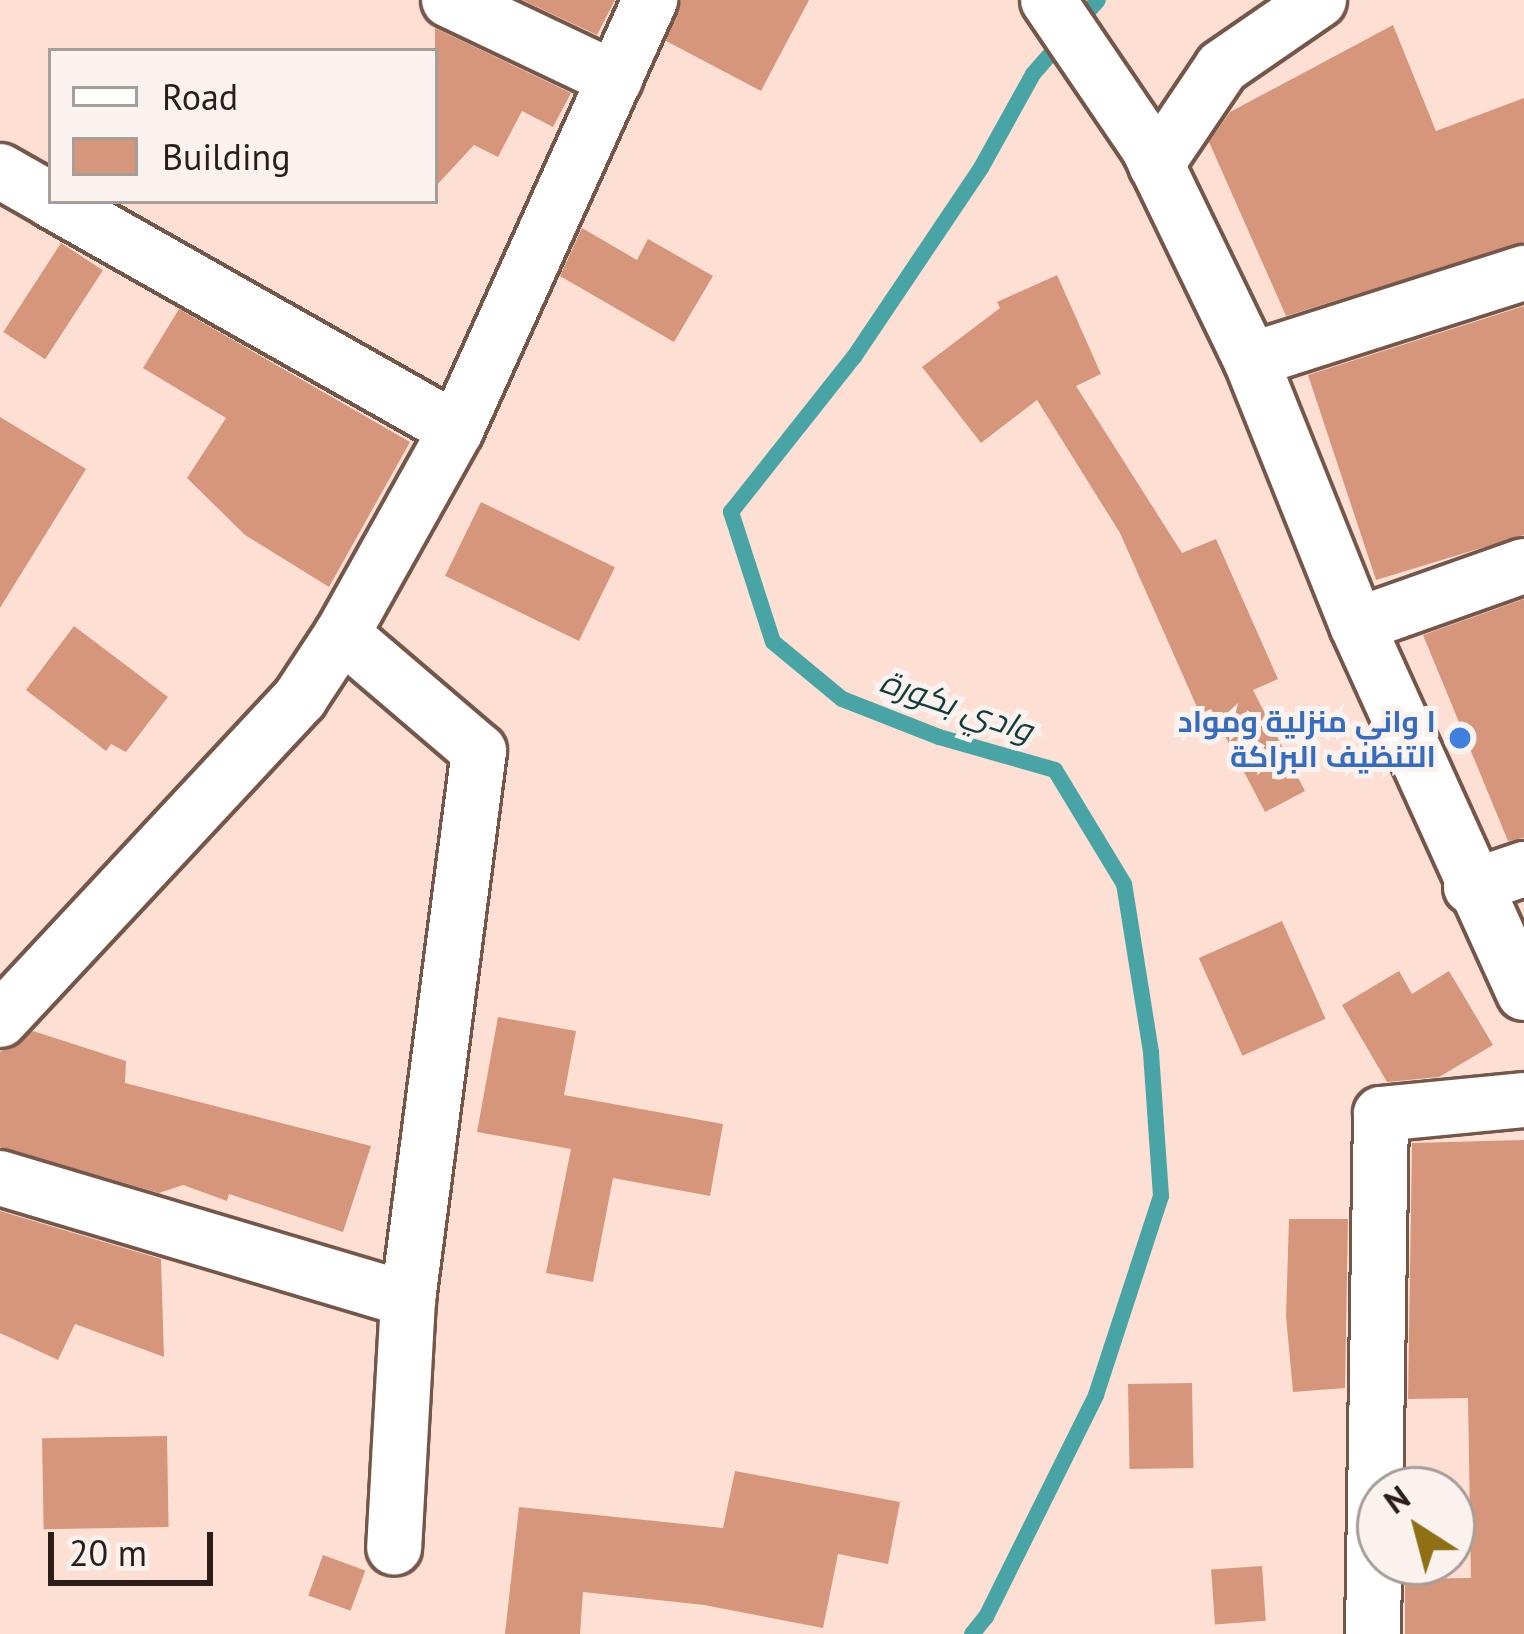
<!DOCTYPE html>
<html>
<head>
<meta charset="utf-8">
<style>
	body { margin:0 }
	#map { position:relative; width:1524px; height:1634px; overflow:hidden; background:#fde0d3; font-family:"PT Sans",Cairo,sans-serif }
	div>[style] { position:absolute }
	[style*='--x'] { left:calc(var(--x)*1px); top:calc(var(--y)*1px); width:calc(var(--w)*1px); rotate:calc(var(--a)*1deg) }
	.stream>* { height:16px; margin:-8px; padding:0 8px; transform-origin:8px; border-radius:8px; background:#49a5a5 }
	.building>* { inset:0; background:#d6967b; transform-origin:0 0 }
	.roads { filter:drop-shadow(3px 0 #75574a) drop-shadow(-3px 0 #75574a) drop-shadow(0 3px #75574a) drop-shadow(0 -3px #75574a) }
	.street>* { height:54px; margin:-27px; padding:0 27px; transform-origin:27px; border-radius:27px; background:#fff }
	.dots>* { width:33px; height:33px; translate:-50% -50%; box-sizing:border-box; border:6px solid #f9f2ef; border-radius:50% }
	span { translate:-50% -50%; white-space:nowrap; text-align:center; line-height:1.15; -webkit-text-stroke:10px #f9f2ef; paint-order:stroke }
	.shop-label { font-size:30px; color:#366cbe; font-weight:700 }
	.right { translate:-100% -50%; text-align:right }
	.water-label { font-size:33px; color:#103b3b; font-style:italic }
	.legend { position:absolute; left:48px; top:48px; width:390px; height:156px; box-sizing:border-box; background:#f9f2ef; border:3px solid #a79d99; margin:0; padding:15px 21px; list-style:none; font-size:36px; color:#2b1e19 }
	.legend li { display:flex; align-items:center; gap:24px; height:60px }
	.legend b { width:60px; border:3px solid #a79d99 }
	.north { position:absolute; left:1356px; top:1466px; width:120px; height:120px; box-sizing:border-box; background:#f9f2ef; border:3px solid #a79d99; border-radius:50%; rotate:324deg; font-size:33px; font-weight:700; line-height:48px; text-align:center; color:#2b1e19 }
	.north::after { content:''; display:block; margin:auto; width:42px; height:54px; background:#907015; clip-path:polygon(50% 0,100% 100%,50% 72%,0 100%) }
	.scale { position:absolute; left:48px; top:1532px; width:165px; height:54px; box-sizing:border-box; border:6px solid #2b1e19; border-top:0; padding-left:15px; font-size:36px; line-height:42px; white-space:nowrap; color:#2b1e19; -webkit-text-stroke:9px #f9f2ef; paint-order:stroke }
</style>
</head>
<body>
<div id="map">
	<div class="stream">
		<div style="--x:972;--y:1634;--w:22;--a:-51"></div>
		<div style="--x:986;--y:1617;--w:248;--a:-63.6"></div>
		<div style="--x:1096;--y:1395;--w:209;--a:-71.9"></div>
		<div style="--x:1161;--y:1196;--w:144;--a:-94"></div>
		<div style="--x:1151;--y:1052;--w:170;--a:-99.1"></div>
		<div style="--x:1124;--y:884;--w:133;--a:-121.2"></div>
		<div style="--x:1055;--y:770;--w:121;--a:-164.1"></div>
		<div style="--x:939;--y:737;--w:104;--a:-158.6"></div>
		<div style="--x:842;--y:699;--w:89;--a:-140.4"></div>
		<div style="--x:773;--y:642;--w:137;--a:-107.9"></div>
		<div style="--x:731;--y:512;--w:198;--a:-51.6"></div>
		<div style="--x:854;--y:357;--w:228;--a:-56.1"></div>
		<div style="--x:981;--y:168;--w:107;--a:-61"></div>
		<div style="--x:1033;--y:74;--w:98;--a:-48.7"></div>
	</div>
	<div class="building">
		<div style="clip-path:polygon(522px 0,615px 0,597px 35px)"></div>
		<div style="clip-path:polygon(681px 0,809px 0,761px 91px,666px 41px)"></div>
		<div style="clip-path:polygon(1393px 25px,1436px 131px,1524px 98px,1524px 242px,1286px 316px,1209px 142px,1230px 112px)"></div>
		<div style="clip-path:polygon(435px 28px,571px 93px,553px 127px,522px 111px,498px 157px,474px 145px,435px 187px)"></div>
		<div style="clip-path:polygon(582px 228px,637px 260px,648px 239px,713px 276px,674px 342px,560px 276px)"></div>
		<div style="left:61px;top:243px;width:50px;height:106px;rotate:33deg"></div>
		<div style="clip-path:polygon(1057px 275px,1101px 374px,1076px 386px,1182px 553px,1216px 539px,1278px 679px,1253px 690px,1305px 791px,1265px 812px,1211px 709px,1200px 714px,1120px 533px,1037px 400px,981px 443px,922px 367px,1000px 308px,997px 302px)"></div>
		<div style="clip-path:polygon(1524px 306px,1524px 535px,1376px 580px,1308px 375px)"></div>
		<div style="clip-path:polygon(179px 309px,410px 442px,329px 587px,245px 535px,187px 478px,226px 418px,143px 368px)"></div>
		<div style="clip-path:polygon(0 417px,86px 469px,0 608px)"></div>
		<div style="left:481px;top:502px;width:149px;height:82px;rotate:26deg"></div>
		<div style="clip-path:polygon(1524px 599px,1524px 838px,1508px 841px,1423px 635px)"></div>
		<div style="clip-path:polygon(74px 626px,168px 697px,126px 752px,111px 744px,106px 751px,26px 690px)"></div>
		<div style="left:1282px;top:921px;width:107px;height:91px;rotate:66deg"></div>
		<div style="clip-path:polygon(1399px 971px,1412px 994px,1449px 971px,1493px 1045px,1439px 1077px,1387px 1082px,1342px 1005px)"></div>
		<div style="clip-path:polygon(498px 1017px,576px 1031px,564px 1095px,723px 1124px,710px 1196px,613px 1178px,593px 1282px,546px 1273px,571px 1149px,477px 1132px)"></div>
		<div style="clip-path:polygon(33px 1031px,126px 1061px,125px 1083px,371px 1146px,343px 1232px,229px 1194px,227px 1201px,183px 1185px,159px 1193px,0 1147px,0 1052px)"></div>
		<div style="clip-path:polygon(1524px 1140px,1524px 1634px,1405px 1634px,1405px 1579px,1471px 1578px,1468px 1398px,1408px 1399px,1412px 1143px)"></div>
		<div style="clip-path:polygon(0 1211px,161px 1259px,164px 1357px,75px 1324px,58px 1360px,0 1333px)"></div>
		<div style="clip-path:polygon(1289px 1219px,1348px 1219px,1345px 1388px,1293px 1392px,1286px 1316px)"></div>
		<div style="left:1192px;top:1383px;width:85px;height:64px;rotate:89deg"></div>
		<div style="left:167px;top:1436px;width:91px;height:125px;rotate:89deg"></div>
		<div style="clip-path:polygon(735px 1471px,900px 1502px,888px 1564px,838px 1554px,823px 1628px,704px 1605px,583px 1592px,580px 1634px,505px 1634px,519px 1507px,723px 1528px)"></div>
		<div style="left:323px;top:1555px;width:45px;height:43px;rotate:20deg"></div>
		<div style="left:1262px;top:1566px;width:55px;height:51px;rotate:86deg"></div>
	</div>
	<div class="roads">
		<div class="street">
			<div style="--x:449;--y:0;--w:184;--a:25.4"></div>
			<div style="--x:1048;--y:0;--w:178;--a:55.8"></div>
			<div style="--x:1148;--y:147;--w:237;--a:64.2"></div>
			<div style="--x:1251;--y:360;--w:285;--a:68.2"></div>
			<div style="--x:1357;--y:625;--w:404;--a:65.6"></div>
			<div style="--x:1156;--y:165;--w:118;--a:-56"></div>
			<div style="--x:1222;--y:67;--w:118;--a:-34.6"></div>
			<div style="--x:0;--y:171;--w:59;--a:29.6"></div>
			<div style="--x:52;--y:201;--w:464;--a:29.5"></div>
			<div style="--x:1251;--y:360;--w:287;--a:-17.7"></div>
			<div style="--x:1357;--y:625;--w:177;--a:-19.5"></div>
			<div style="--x:342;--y:634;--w:180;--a:40.5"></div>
			<div style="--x:479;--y:751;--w:554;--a:97.37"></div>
			<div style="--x:408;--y:1300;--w:248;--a:93.2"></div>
			<div style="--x:1471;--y:887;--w:56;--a:-18.8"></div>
			<div style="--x:0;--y:1020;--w:440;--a:-47"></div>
			<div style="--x:300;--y:698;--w:77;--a:-56.7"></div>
			<div style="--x:342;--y:634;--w:234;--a:-60.8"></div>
			<div style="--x:456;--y:430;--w:472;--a:-65.7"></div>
			<div style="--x:0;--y:1178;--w:426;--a:16.6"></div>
			<div style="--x:1373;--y:1634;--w:520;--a:-89.12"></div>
			<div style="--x:1381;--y:1114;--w:144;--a:-5.6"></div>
		</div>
	</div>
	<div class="dots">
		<div style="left:1460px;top:738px;background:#3f7fe0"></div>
	</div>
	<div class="shop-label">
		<span class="right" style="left:1436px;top:738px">ا واني منزلية ومواد<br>التنظيف البراكة</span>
	</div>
	<div class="water-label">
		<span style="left:957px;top:705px;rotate:19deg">وادي بكورة</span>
	</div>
	<ul class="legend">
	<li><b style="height:15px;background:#fff"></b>Road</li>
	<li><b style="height:33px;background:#d6967b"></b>Building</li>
	</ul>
	<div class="north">N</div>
	<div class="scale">20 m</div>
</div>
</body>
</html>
